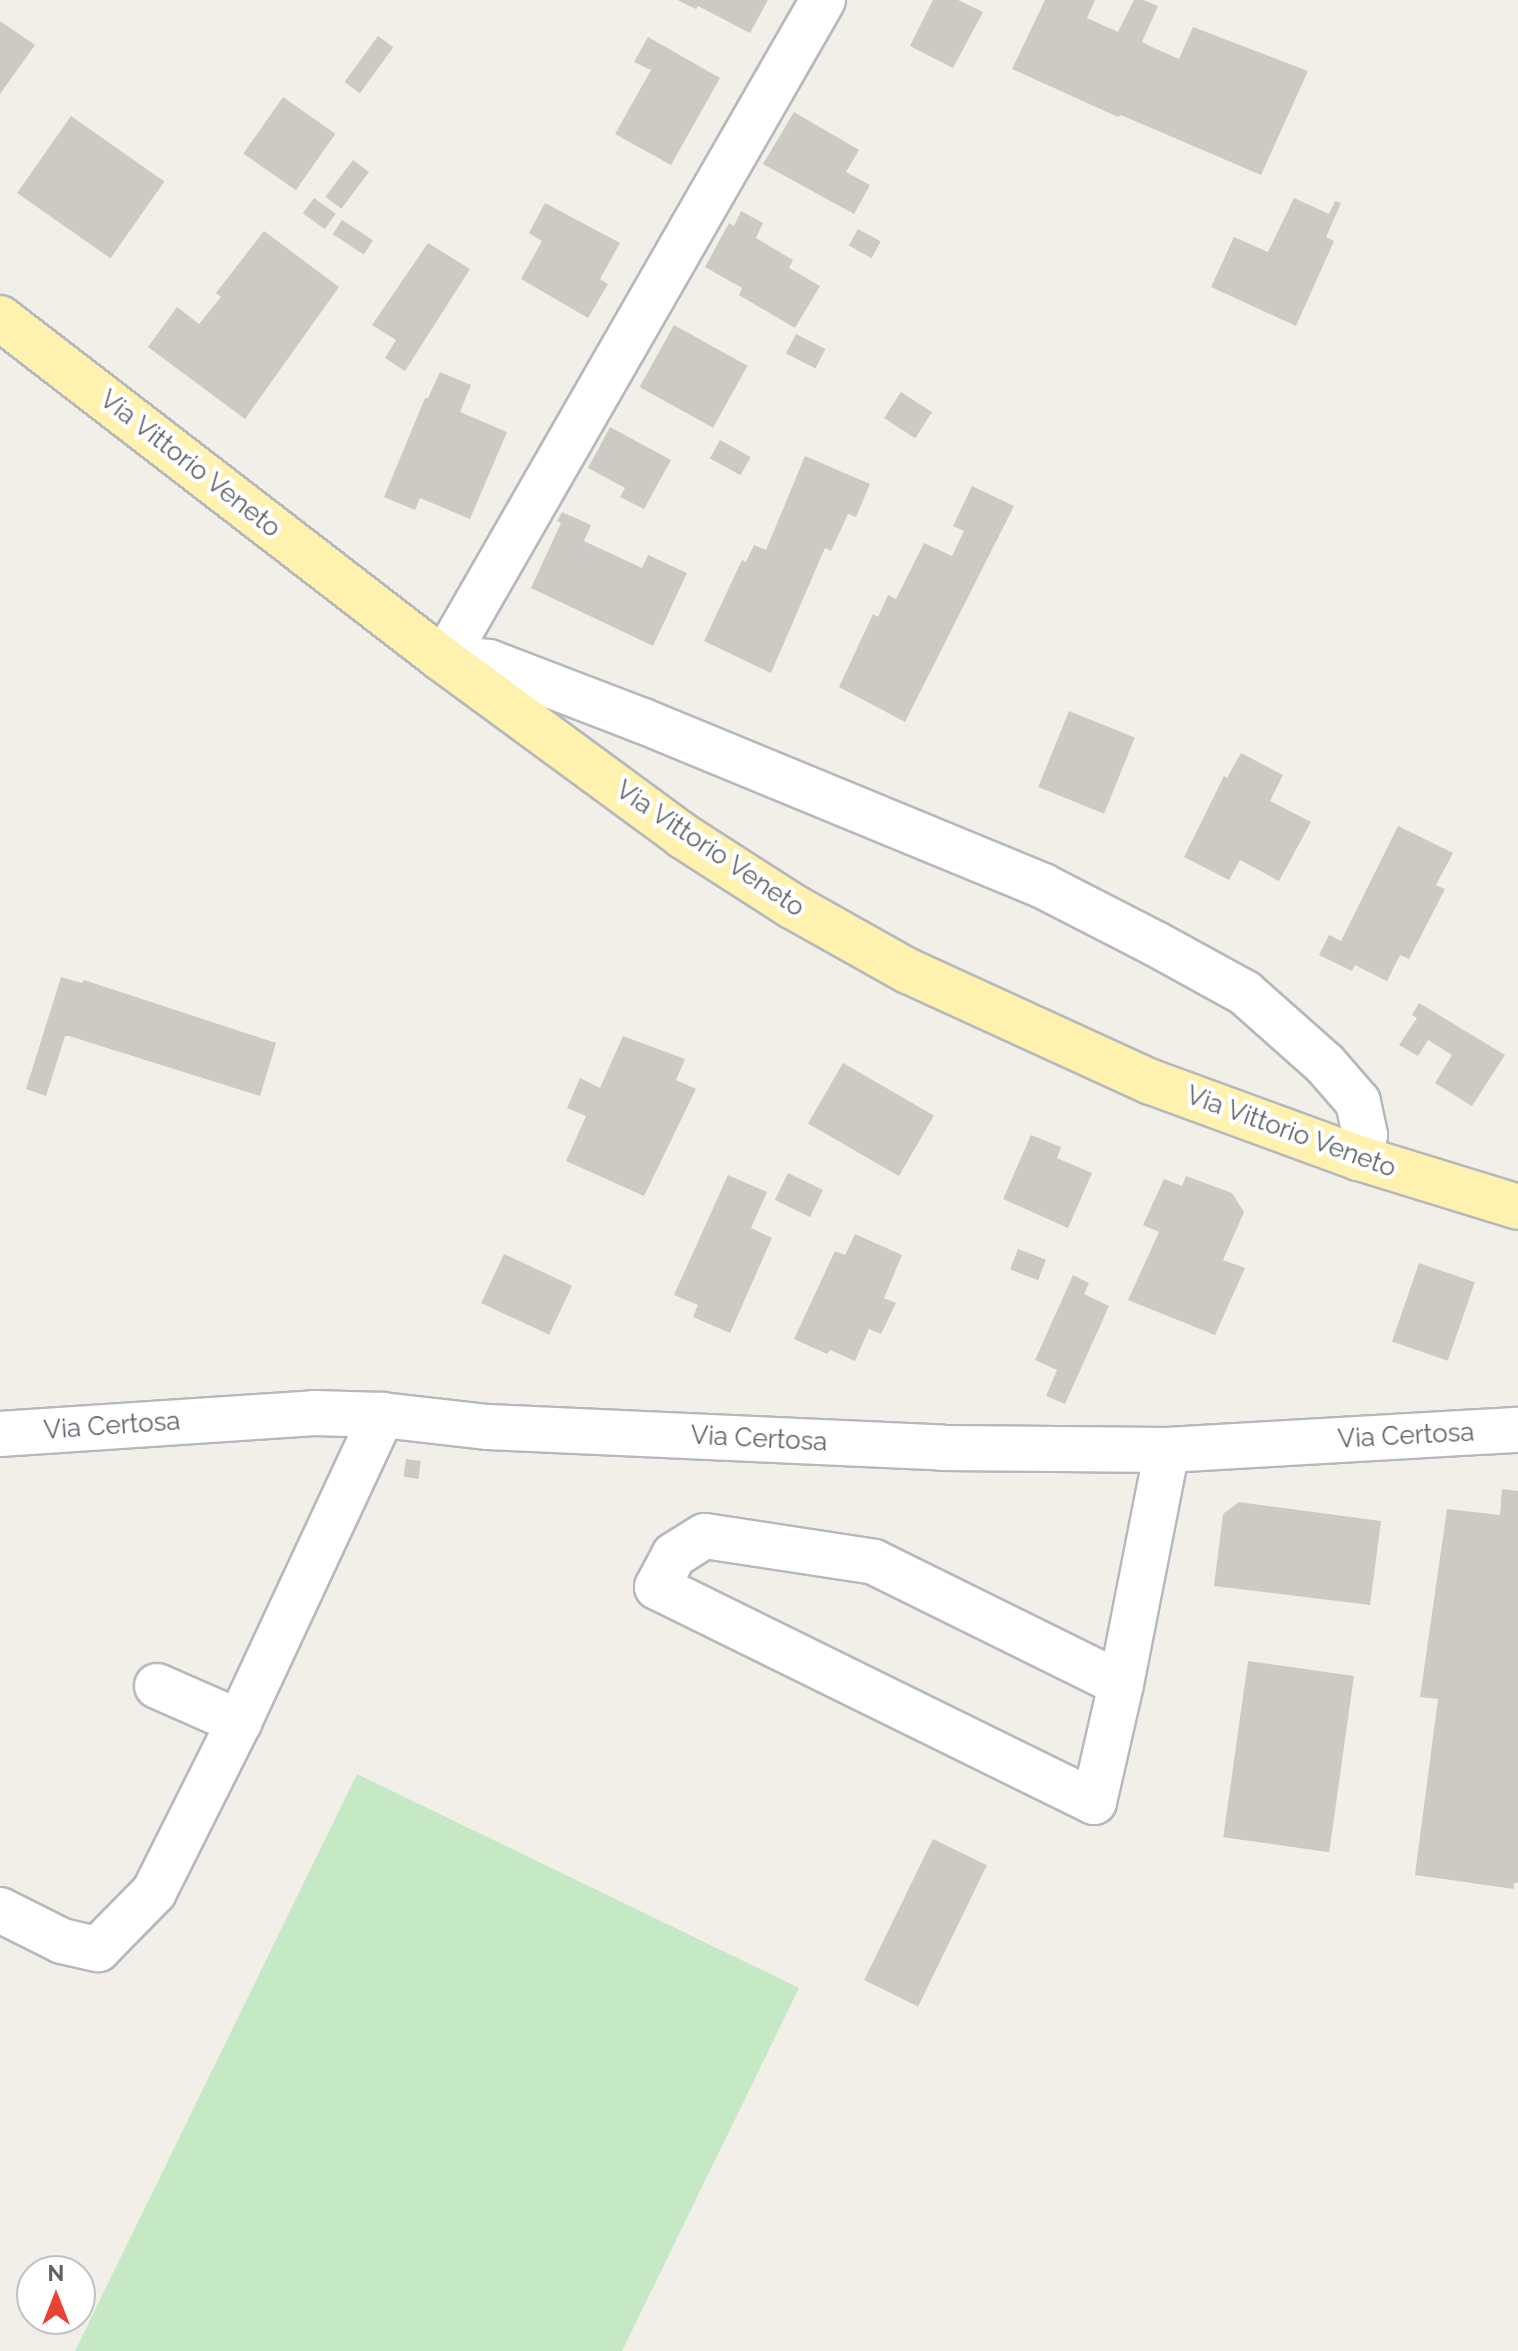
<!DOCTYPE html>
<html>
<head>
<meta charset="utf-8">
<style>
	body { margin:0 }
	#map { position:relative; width:1518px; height:2351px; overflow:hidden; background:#f1efe8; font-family:Raleway,sans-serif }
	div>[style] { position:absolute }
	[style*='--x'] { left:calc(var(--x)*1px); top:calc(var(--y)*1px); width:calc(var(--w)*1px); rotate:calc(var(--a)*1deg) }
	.green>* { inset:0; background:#c5e8c5 }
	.building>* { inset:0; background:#cccac5; transform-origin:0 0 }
	.roads { filter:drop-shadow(2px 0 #b5b8bc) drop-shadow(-2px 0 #b5b8bc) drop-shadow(0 2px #b5b8bc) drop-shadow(0 -2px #b5b8bc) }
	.minor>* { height:44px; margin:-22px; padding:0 22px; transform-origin:22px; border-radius:22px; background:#fff }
	.major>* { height:44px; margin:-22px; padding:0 22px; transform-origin:22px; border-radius:22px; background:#fff2af }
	span { translate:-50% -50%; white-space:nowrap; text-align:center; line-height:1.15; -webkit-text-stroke:8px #fff; paint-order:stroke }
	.street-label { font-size:26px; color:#5f6368 }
	.north { position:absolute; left:16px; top:2255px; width:80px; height:80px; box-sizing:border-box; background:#fff; border:2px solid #bfc1c3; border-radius:50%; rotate:0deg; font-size:22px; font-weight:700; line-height:32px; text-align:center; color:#5f6368 }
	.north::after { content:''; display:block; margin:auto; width:28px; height:36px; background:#ea4335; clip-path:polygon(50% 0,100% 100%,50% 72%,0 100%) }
</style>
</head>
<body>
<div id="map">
	<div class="green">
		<div style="clip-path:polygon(357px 1774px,799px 1988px,622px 2351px,75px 2351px)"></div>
	</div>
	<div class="building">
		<div style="clip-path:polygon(677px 0,768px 0,750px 33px,698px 6px,696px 9px)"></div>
		<div style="clip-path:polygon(933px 0,958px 0,983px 12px,953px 68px,910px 46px)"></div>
		<div style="clip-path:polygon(1045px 0,1095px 0,1087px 18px,1118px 32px,1134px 0,1143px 0,1158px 6px,1142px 42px,1152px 47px,1179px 59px,1193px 27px,1308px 71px,1261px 175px,1121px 115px,1118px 117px,1012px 69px)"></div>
		<div style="clip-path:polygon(0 21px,35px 45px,0 94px)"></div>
		<div style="left:378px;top:36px;width:19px;height:57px;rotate:36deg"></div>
		<div style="clip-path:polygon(648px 37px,720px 78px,671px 165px,615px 134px,651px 70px,634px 62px)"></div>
		<div style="left:283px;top:97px;width:64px;height:69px;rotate:35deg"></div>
		<div style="clip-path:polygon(794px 112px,859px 150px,846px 172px,870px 185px,854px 214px,763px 164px)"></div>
		<div style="left:71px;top:116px;width:114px;height:94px;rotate:35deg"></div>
		<div style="left:353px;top:160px;width:20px;height:46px;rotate:37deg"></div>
		<div style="left:314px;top:198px;width:27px;height:19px;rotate:36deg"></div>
		<div style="clip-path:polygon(1294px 198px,1329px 214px,1335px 201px,1341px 203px,1326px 237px,1334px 241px,1296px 326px,1211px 287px,1234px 237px,1268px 252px)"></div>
		<div style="clip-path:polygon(545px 203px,620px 243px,600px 279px,608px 284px,588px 318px,521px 279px,542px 241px,529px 233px)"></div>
		<div style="clip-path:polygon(741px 211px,763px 223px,756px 238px,793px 260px,789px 268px,820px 286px,795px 328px,739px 295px,742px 288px,705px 267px,729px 223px,734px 226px)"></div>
		<div style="left:342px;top:220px;width:37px;height:17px;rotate:33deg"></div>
		<div style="left:858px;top:229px;width:26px;height:19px;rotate:29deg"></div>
		<div style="clip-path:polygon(264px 231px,339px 287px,245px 419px,148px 347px,177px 307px,199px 324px,221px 297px,216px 293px)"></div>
		<div style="clip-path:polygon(428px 243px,470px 269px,405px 371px,385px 358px,396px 340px,372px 325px)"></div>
		<div style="left:674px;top:325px;width:84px;height:71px;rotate:29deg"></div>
		<div style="left:796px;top:334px;width:33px;height:22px;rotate:27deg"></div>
		<div style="clip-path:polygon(440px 372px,471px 385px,460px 412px,507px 432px,470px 519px,420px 498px,415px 510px,384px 497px,425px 398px,428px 398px)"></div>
		<div style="left:901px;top:392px;width:37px;height:31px;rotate:33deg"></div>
		<div style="clip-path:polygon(610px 427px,671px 460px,644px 509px,620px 497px,625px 488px,588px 468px)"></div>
		<div style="left:720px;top:440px;width:35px;height:21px;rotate:29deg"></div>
		<div style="clip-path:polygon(805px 456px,870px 484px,856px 517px,848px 514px,831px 551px,825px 548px,771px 673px,704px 641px,742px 560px,746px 562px,754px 545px,766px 550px)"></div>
		<div style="clip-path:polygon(972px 486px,1014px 506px,905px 722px,839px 687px,873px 614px,878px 617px,888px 595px,896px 599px,924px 543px,952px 556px,964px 531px,953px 526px)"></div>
		<div style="clip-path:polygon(562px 512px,591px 525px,584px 541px,642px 568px,648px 555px,687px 573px,653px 646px,531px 588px,561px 523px,557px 521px)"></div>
		<div style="left:1069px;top:711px;width:71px;height:82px;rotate:22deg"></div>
		<div style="clip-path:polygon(1241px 753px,1283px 775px,1270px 801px,1311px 822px,1279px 881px,1240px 860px,1229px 880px,1184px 857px,1224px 776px,1227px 778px)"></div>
		<div style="clip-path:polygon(1398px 826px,1453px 853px,1436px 885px,1445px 889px,1409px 959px,1400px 955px,1387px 981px,1355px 965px,1352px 971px,1319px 955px,1329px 935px,1341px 941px)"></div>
		<div style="clip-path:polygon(61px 977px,82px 983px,84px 980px,276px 1043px,260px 1096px,69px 1036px,65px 1036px,46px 1096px,26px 1089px)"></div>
		<div style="clip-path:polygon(1419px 1003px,1505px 1055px,1472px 1106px,1435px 1083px,1452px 1055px,1428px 1040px,1418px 1056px,1399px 1045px,1417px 1018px,1412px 1015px)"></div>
		<div style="clip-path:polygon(623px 1036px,685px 1059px,676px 1080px,696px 1089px,644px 1196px,566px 1161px,586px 1116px,567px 1108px,580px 1078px,600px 1088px)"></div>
		<div style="left:843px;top:1063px;width:105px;height:70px;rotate:30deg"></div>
		<div style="clip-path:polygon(1031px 1135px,1061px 1147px,1057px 1158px,1092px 1173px,1068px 1228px,1003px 1199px)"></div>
		<div style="left:788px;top:1173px;width:39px;height:30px;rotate:26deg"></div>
		<div style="clip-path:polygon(728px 1175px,767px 1192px,751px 1228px,772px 1238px,730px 1333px,693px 1317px,698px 1305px,674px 1295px)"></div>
		<div style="clip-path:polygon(1186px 1176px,1232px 1193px,1244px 1212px,1223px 1260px,1245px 1268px,1215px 1335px,1128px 1300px,1159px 1232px,1143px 1225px,1164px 1179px,1182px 1186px)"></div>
		<div style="clip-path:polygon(855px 1234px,902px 1255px,884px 1298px,896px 1303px,881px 1334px,869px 1329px,855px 1361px,830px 1350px,827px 1354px,794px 1339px,835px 1251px,845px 1255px)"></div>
		<div style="left:1018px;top:1249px;width:30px;height:22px;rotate:21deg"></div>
		<div style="left:504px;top:1254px;width:75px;height:54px;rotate:25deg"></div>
		<div style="left:1419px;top:1263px;width:59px;height:83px;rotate:19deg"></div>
		<div style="clip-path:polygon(1073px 1275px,1089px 1283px,1084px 1294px,1109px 1306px,1065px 1404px,1046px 1396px,1057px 1370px,1035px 1360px)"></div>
		<div style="left:406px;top:1459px;width:15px;height:18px;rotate:8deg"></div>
		<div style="clip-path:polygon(1502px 1489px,1518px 1491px,1518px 1883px,1514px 1883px,1514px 1889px,1415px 1875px,1438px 1699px,1420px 1697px,1447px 1509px,1500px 1515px)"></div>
		<div style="clip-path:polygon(1239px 1502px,1381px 1521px,1370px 1605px,1214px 1586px,1223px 1514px)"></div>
		<div style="left:1248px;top:1661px;width:107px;height:178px;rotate:8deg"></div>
		<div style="left:933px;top:1839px;width:60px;height:157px;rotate:26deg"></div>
	</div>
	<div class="roads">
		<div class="minor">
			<div style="--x:441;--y:658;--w:48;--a:4.8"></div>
			<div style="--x:489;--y:662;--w:165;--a:21"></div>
			<div style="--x:643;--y:721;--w:433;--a:22.4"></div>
			<div style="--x:1043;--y:886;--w:127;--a:27.2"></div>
			<div style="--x:1156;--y:944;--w:102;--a:28.8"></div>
			<div style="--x:1245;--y:993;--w:107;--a:41.6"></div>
			<div style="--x:1325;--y:1064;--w:50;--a:49"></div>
			<div style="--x:1358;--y:1102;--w:34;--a:78"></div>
			<div style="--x:1365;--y:1135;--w:24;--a:105"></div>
			<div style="--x:441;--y:658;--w:22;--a:-51"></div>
			<div style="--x:455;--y:641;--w:739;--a:-60.14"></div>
			<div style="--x:0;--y:1434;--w:315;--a:-3.8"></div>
			<div style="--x:314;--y:1413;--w:68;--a:1.7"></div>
			<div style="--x:382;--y:1415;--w:107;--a:6.5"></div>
			<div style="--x:488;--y:1427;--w:454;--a:2.6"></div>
			<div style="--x:942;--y:1448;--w:225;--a:0.5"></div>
			<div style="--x:1167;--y:1450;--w:352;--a:-3.3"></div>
			<div style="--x:1121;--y:1684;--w:121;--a:102.9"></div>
			<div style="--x:1094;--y:1802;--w:487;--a:-153.8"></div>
			<div style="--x:657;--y:1587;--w:36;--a:-62"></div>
			<div style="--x:674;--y:1555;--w:36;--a:-32"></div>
			<div style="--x:705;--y:1536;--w:171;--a:8.7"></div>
			<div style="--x:874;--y:1562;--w:275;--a:26.3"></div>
			<div style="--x:1121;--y:1684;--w:238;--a:-78.9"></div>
			<div style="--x:157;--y:1686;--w:90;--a:23.7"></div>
			<div style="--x:239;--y:1722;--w:339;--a:-65"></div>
			<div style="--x:0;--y:1910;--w:69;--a:26.6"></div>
			<div style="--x:62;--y:1941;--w:37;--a:13"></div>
			<div style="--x:98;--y:1949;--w:80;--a:-45.5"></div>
			<div style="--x:154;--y:1892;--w:190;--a:-63.4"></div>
		</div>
		<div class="major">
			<div style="--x:0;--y:318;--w:557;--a:37.63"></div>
			<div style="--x:441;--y:658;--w:300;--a:36.3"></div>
			<div style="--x:683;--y:836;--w:130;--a:32.7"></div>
			<div style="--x:792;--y:906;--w:133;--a:29.3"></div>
			<div style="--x:908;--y:971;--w:267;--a:24.6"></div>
			<div style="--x:1151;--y:1082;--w:221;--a:20.1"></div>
			<div style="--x:1359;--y:1158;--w:166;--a:17.1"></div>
		</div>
	</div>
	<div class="street-label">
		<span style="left:190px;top:464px;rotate:38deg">Via Vittorio Veneto</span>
		<span style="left:710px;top:849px;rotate:34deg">Via Vittorio Veneto</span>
		<span style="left:1291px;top:1132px;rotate:20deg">Via Vittorio Veneto</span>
		<span style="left:112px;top:1426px;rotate:-4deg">Via Certosa</span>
		<span style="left:1406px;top:1436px;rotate:-3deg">Via Certosa</span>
		<span style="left:759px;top:1439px;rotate:3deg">Via Certosa</span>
	</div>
	<div class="north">N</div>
</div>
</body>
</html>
